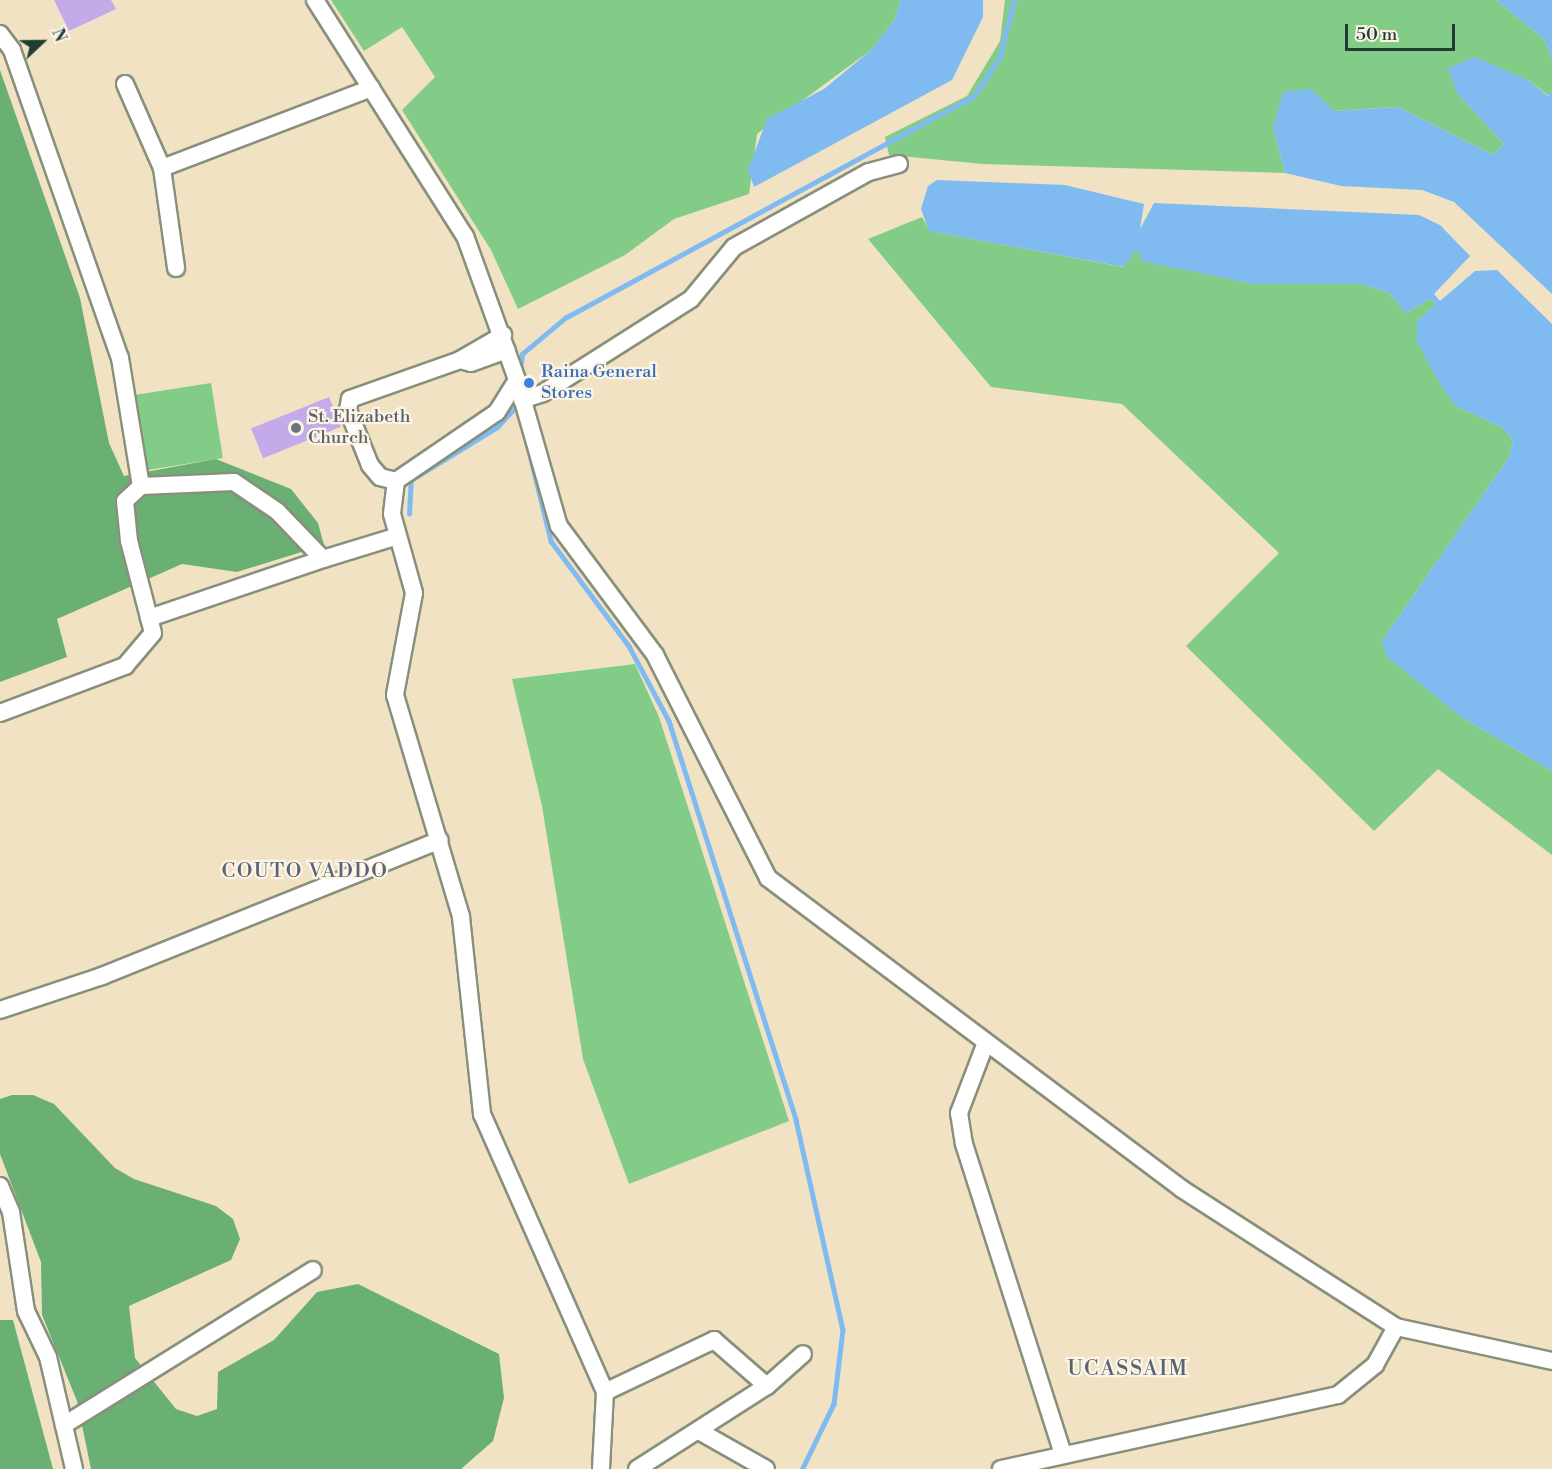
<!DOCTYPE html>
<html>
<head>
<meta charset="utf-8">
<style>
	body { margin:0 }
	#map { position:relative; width:1552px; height:1469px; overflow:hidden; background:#f2e2c4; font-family:"Libre Bodoni",serif }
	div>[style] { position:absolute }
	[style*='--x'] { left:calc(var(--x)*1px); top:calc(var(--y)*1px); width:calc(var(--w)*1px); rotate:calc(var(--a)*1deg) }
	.green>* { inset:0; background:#83cc88; transform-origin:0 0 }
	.forest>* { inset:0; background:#6ab074 }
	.water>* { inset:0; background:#7fbbf1 }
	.stream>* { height:4.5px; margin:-2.25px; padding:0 2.25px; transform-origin:2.25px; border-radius:2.25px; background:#7fbbf1 }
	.building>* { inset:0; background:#c5aaea; transform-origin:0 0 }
	.roads { filter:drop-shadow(2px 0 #88907c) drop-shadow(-2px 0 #88907c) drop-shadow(0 2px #88907c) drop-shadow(0 -2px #88907c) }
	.minor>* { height:16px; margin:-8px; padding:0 8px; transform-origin:8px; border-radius:8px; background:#fff }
	.dots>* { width:16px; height:16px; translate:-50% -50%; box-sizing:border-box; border:3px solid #fcf5e5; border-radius:50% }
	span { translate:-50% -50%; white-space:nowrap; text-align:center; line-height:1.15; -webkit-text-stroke:4.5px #fcf5e5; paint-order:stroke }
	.shop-label { font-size:18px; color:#366cbe }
	.left { translate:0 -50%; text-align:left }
	.worship-label { font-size:18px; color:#5b616d }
	.neighbourhood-label { font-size:20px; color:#596374; letter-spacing:1.5px }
	.quarter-label { font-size:21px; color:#596374; letter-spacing:1.5px }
	.north { position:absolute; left:12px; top:12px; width:60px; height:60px; -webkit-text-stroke:4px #fcf5e5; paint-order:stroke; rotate:68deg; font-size:16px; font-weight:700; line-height:24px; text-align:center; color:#1f3d34 }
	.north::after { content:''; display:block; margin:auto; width:21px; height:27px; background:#1f3d34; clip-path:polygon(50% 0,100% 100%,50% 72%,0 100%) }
	.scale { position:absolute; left:1345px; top:24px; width:110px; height:27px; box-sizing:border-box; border:3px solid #1f3d34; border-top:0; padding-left:8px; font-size:18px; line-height:21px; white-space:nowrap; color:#1f3d34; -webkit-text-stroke:4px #fcf5e5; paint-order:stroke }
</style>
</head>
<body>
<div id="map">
	<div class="green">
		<div style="clip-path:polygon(331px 0,901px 0,894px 21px,871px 50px,757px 134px,749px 194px,674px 219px,625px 255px,518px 309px,491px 250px,402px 110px,435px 77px,402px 27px,364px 51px)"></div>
		<div style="clip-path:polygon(1005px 0,1496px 0,1544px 39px,1552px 58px,1552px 91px,1549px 96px,1528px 80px,1457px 93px,1504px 144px,1493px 155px,1398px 107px,1334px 111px,1273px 127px,1285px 173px,983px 164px,889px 155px,885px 137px,967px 96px,1000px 41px)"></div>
		<div style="clip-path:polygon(922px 217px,930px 231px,1123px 267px,1134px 252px,1142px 253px,1141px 260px,1254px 284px,1362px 284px,1389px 293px,1406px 313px,1430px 299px,1436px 304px,1417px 321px,1456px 406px,1503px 428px,1513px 441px,1509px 457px,1382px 641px,1461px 717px,1552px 771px,1552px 855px,1438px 769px,1374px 831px,1186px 646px,1279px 553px,1122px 404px,991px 387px,868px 239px)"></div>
		<div style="left:211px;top:383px;width:76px;height:79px;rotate:81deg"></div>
		<div style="clip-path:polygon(635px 664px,659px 717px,789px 1121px,629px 1184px,583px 1059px,542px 806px,512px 679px)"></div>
	</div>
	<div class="forest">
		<div style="clip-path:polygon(0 70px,80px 298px,109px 443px,124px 476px,216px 459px,291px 489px,318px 523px,324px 545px,237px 572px,182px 564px,57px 619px,67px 657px,0 682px)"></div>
		<div style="clip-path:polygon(12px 1095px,33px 1095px,54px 1104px,115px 1168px,134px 1179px,216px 1206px,233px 1219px,240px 1239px,231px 1260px,129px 1306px,135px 1358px,176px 1409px,197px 1416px,217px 1409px,218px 1372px,274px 1340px,317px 1292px,358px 1284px,499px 1354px,504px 1398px,493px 1441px,461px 1469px,91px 1469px,77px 1401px,42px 1315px,41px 1262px,0 1154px,0 1099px)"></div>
		<div style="clip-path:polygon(0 1320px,13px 1320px,53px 1469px,0 1469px)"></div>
	</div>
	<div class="water">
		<div style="clip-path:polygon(901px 0,983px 0,983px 17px,952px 80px,754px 187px,748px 170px,767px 119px,824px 89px,871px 50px,894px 21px)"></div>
		<div style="clip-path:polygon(1496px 0,1552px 0,1552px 58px,1544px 39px)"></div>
		<div style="clip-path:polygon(1475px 57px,1528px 80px,1548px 96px,1552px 91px,1552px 294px,1454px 202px,1422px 190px,1341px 186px,1285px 173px,1273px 127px,1283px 92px,1311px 89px,1334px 111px,1398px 107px,1493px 155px,1504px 144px,1457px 93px,1448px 68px)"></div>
		<div style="clip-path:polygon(937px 180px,1065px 185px,1144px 204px,1140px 229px,1154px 203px,1419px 215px,1440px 225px,1470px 256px,1434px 294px,1440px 301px,1475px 271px,1497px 270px,1552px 324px,1552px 771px,1461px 717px,1386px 656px,1382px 641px,1509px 457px,1513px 441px,1503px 428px,1456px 406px,1442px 387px,1417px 342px,1417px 321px,1436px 304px,1430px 299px,1406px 313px,1389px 293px,1362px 284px,1254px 284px,1141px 261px,1141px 253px,1134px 252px,1124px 267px,929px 231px,921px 209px,928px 186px)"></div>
	</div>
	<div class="stream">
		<div style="--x:520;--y:369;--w:15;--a:-82"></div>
		<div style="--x:522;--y:354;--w:56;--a:-39.9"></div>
		<div style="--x:565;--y:318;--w:465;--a:-28.5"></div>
		<div style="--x:974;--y:96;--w:47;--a:-56.3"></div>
		<div style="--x:1000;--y:57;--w:59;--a:-76.2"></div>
		<div style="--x:516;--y:398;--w:147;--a:76.2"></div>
		<div style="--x:551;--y:541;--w:131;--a:53.4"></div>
		<div style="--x:629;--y:646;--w:85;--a:61.9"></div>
		<div style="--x:669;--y:721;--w:419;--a:72.3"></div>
		<div style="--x:796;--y:1120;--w:215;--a:77.4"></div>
		<div style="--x:843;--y:1330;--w:75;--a:96.9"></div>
		<div style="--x:834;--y:1404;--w:71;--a:115.8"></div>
		<div style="--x:409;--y:514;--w:34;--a:-87"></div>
		<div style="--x:411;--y:480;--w:101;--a:-31.6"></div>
		<div style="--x:497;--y:427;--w:25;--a:-47"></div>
	</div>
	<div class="building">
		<div style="clip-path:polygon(54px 0,111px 0,116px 9px,69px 31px)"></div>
		<div style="left:329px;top:397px;width:32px;height:84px;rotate:68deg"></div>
	</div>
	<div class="roads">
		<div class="minor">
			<div style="--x:315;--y:0;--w:280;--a:57.6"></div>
			<div style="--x:465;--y:236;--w:153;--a:70.1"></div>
			<div style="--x:517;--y:380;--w:152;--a:74"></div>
			<div style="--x:559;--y:526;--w:161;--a:53.3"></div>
			<div style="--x:655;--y:655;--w:250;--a:63.1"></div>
			<div style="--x:768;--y:878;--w:518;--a:36.91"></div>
			<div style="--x:1182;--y:1189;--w:255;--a:32.8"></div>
			<div style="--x:1396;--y:1327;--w:160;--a:12.3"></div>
			<div style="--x:0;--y:34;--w:20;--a:53"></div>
			<div style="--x:12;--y:50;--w:326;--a:70.7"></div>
			<div style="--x:120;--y:358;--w:130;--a:80.7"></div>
			<div style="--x:125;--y:84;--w:92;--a:66.2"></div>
			<div style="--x:162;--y:168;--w:224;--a:-20.9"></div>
			<div style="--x:162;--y:168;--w:101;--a:82"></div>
			<div style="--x:460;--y:360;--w:11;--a:15"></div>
			<div style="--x:471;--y:363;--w:38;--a:-20"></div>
			<div style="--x:517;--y:380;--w:38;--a:122"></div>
			<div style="--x:497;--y:412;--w:122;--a:145.7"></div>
			<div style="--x:396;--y:481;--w:33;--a:97"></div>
			<div style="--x:392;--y:514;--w:82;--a:74.4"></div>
			<div style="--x:414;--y:593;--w:104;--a:100.6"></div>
			<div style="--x:395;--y:695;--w:232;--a:73.4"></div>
			<div style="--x:461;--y:917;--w:198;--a:83.9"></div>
			<div style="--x:482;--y:1114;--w:304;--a:66.1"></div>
			<div style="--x:605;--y:1392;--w:77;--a:93"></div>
			<div style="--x:522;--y:400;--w:22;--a:-18"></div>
			<div style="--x:543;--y:393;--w:175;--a:-32.4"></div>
			<div style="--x:691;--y:299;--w:67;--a:-50.4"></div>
			<div style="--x:734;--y:247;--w:154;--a:-29.1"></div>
			<div style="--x:869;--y:172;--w:31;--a:-15"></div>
			<div style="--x:396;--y:481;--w:16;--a:-166"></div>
			<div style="--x:380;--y:477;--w:16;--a:-130"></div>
			<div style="--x:370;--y:465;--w:59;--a:-111.8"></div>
			<div style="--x:348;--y:410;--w:11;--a:-80"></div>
			<div style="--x:350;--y:399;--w:117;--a:-19.5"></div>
			<div style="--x:460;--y:360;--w:50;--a:-30.2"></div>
			<div style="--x:149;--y:618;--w:184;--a:-18.7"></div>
			<div style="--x:0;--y:713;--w:134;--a:-20.6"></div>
			<div style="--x:125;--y:666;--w:43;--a:-49.7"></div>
			<div style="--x:153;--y:633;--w:95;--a:-104.6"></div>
			<div style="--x:129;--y:541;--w:40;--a:-95.7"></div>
			<div style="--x:125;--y:501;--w:22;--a:-43"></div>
			<div style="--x:141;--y:486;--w:93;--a:-2.5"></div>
			<div style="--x:234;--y:482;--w:52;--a:34"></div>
			<div style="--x:277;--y:511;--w:66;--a:46.2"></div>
			<div style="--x:323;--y:559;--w:78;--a:-17"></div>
			<div style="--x:0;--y:1010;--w:108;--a:-18.4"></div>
			<div style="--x:102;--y:976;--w:364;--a:-21.9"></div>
			<div style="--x:985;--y:1045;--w:73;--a:110.9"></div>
			<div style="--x:959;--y:1113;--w:31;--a:81"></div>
			<div style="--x:964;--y:1144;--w:326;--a:72.3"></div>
			<div style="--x:0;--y:1186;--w:28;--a:67"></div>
			<div style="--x:11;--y:1212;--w:100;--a:81.4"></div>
			<div style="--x:26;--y:1311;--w:51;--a:64.4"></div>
			<div style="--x:48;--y:1357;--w:115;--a:76.9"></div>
			<div style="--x:605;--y:1392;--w:121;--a:-25.5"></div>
			<div style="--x:714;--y:1340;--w:70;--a:41"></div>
			<div style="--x:64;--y:1425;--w:293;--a:-31.9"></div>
			<div style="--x:699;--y:1431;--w:77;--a:29.6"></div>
			<div style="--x:637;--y:1469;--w:154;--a:-32.6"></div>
			<div style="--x:767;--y:1386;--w:48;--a:-41.6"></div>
			<div style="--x:1001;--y:1469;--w:345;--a:-12.4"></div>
			<div style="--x:1338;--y:1395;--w:48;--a:-39"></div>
			<div style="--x:1375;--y:1365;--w:43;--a:-61.1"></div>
		</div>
	</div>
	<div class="dots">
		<div style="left:529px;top:383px;background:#3f7fe0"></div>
		<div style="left:296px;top:428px;background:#6b7280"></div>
	</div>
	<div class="shop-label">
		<span class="left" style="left:541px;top:383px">Raina General<br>Stores</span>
	</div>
	<div class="worship-label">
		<span class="left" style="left:308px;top:428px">St. Elizabeth<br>Church</span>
	</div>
	<div class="neighbourhood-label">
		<span style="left:305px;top:871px">COUTO VADDO</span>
	</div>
	<div class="quarter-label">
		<span style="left:1128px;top:1369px">UCASSAIM</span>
	</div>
	<div class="north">N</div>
	<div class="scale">50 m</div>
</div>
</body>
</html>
